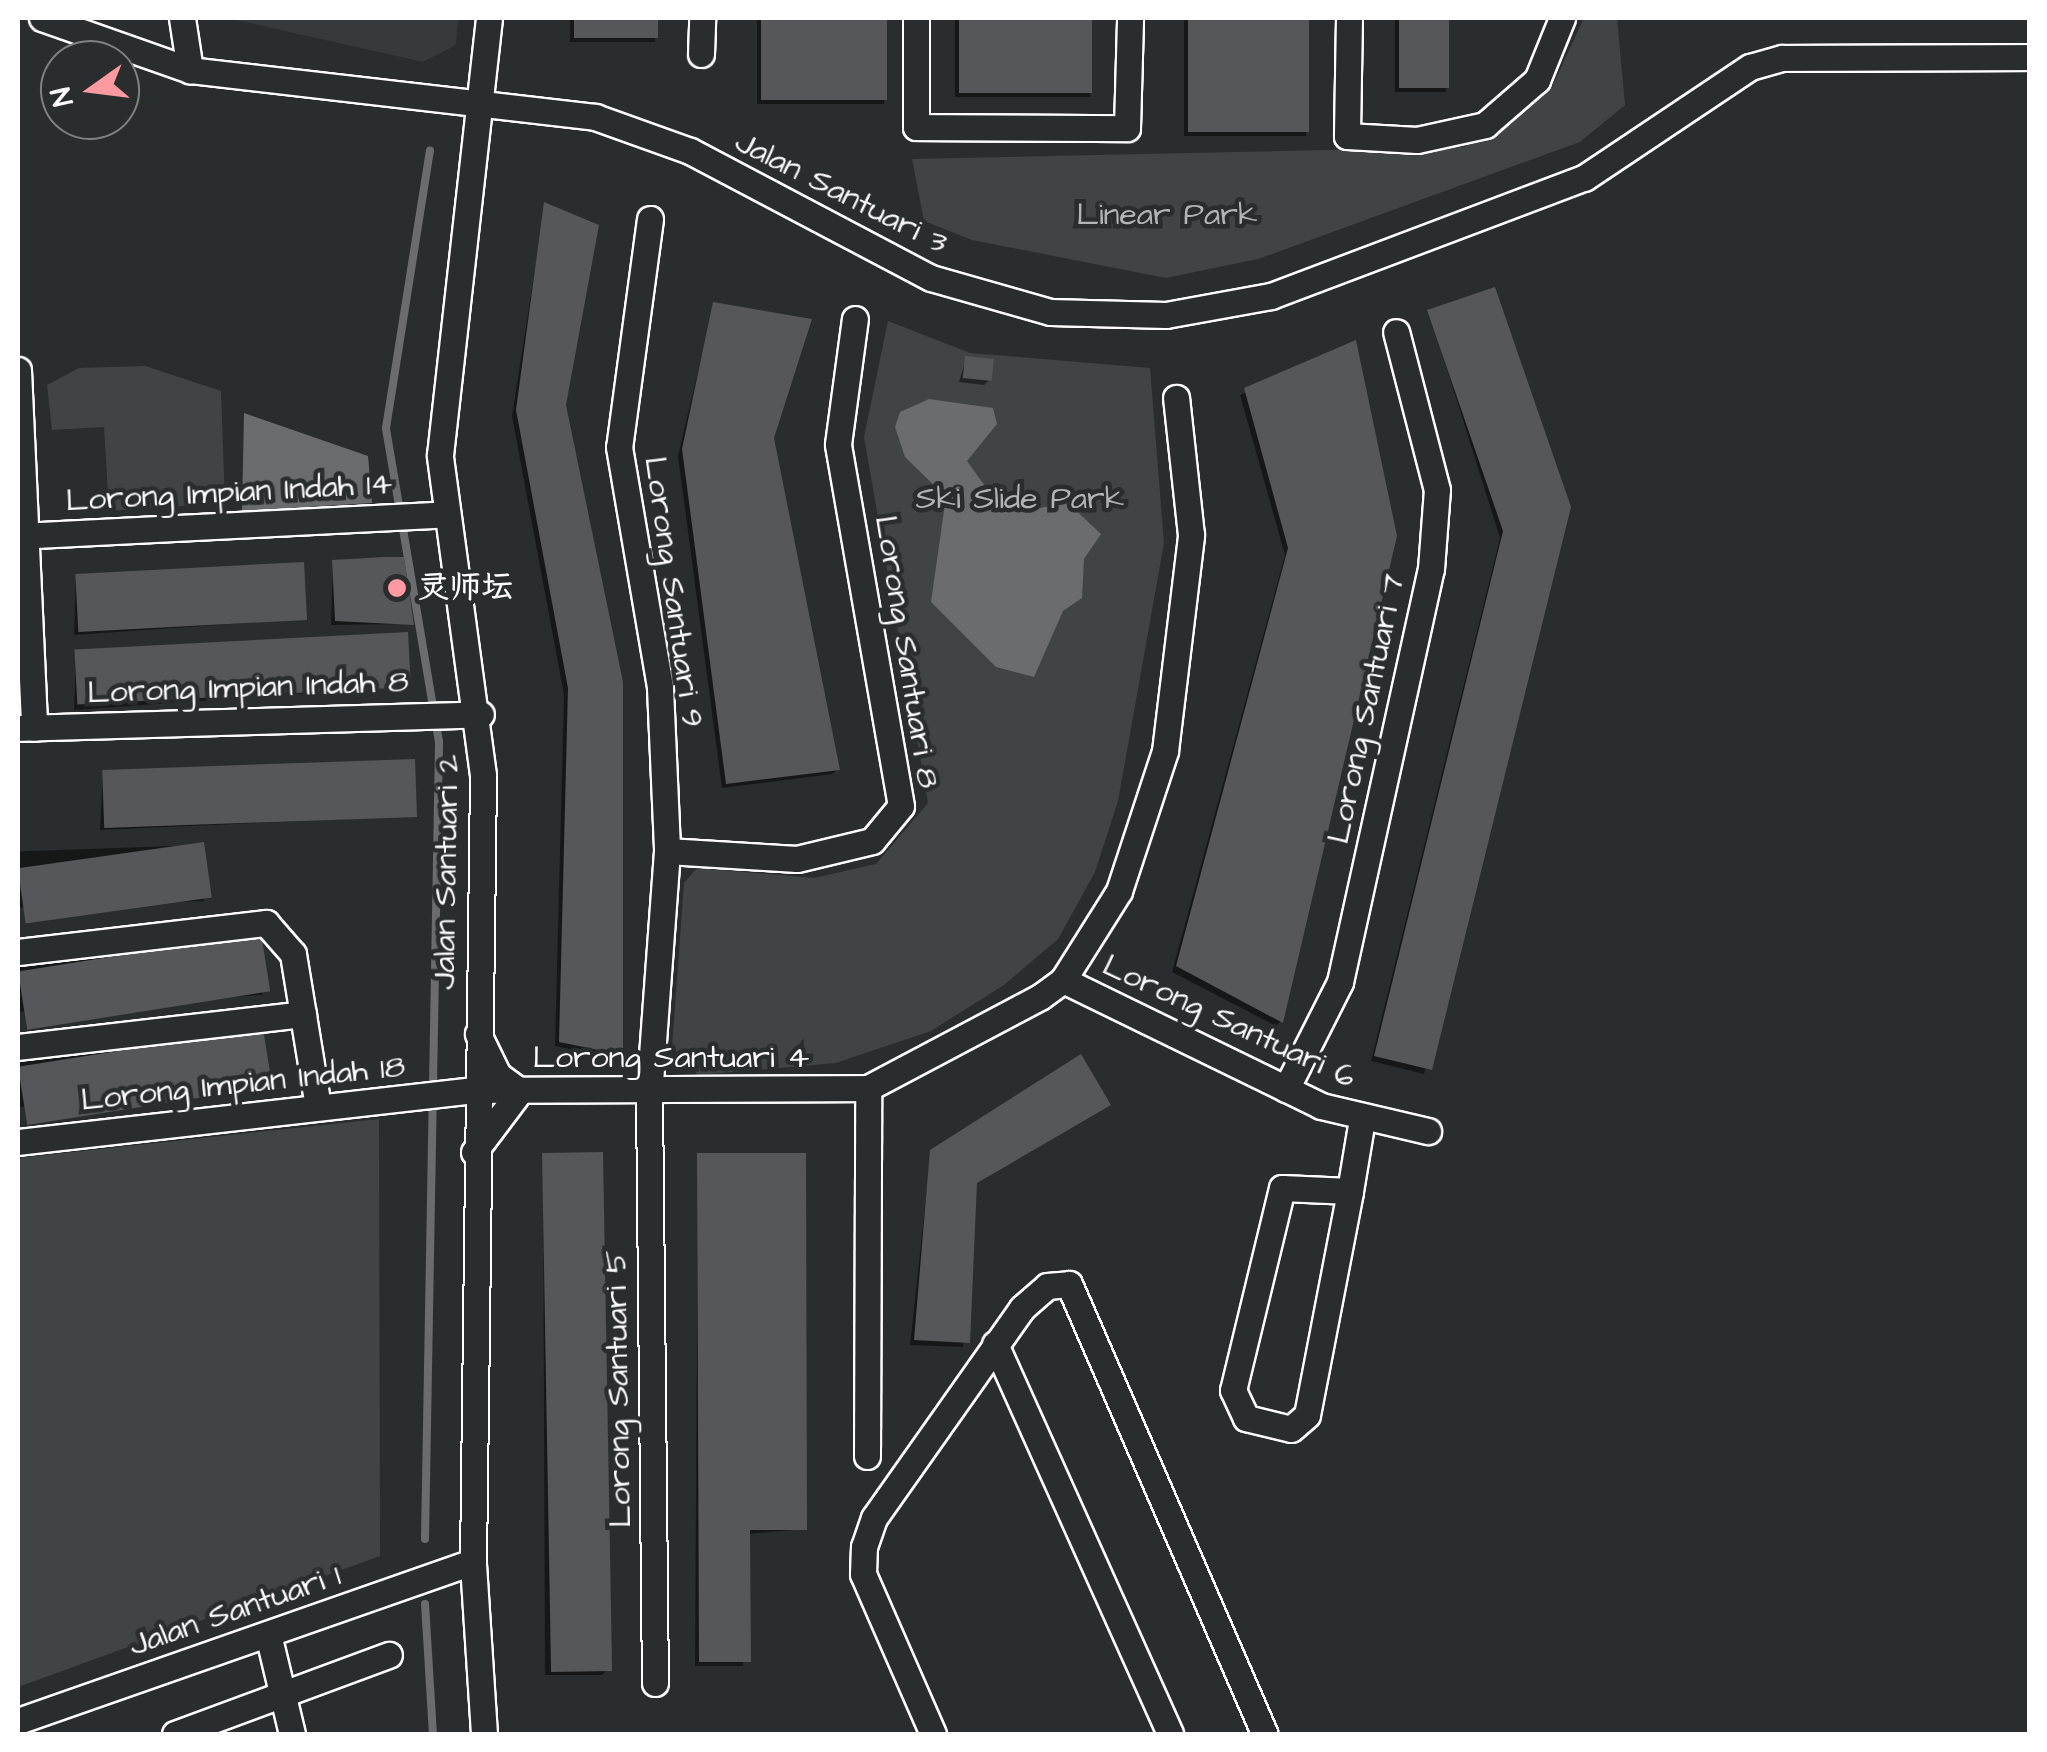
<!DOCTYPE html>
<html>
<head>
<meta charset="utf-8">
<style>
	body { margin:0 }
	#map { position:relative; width:2047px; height:1752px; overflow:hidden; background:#2a2d2e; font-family:"Architects Daughter","LXGW WenKai TC",sans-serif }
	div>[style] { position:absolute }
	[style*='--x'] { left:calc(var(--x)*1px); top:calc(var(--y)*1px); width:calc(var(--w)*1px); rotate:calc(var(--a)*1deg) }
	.built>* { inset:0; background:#373a3b }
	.green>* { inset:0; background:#414445 }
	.water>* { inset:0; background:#6a6c6d }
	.shadow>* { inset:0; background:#0007; transform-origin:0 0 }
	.stream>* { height:8px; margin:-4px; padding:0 4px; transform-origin:4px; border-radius:4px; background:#6a6c6d }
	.building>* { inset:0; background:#555758; transform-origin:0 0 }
	.roads { filter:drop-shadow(2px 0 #fff) drop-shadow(-2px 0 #fff) drop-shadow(0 2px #fff) drop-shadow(0 -2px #fff) }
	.minor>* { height:25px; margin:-12.5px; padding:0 12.5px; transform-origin:12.5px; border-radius:12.5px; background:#2a2d2e }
	.dots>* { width:28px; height:28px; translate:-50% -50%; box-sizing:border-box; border:5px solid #2a2d2e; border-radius:50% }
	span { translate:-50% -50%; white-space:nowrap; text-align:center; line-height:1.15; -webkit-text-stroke:9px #2a2d2e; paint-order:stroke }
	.street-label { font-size:32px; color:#fff }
	.park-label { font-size:32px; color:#b3b4b5 }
	.poi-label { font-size:32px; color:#fff; font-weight:700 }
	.left { translate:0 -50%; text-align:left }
	.frame { position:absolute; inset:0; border:20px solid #fff; pointer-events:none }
	.north { position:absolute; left:40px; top:40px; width:100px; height:100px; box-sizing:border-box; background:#2a2d2e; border:2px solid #7f8182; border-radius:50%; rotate:256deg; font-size:28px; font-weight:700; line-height:40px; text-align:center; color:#fff }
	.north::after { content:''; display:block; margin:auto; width:35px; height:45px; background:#ff9aa2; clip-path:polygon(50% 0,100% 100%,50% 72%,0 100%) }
</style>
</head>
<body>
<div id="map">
	<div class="built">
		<div style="clip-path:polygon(227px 18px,458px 18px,456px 45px,423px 62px)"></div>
	</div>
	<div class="green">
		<div style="clip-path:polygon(1584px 18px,1617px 18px,1625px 105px,1580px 142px,1258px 259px,1166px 278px,972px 240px,924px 221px,912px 159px,1464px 147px,1552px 87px)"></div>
		<div style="clip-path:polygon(888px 321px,970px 353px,1150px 368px,1164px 543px,1118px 801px,1095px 872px,1058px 939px,1004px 985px,931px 1031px,836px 1063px,698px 1075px,672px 1047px,684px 883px,697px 868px,814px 878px,876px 864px,928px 803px,864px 437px)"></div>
		<div style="clip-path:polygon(145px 366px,221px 391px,225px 503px,109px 511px,104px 427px,52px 430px,47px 385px,79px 368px)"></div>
		<div style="clip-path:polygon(379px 1119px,380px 1556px,18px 1687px,18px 1158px)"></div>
	</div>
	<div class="water">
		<div style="clip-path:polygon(929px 399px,993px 408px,997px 424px,967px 461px,992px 496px,1018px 512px,1068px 503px,1101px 534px,1084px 559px,1082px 598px,1063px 611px,1034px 677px,996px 667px,931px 602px,946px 497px,905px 457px,895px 427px,900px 412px)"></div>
		<div style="clip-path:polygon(244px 413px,368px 456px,372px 503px,242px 511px)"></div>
	</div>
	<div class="shadow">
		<div style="left:570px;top:18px;width:85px;height:24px"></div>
		<div style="left:757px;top:18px;width:127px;height:86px"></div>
		<div style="left:955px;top:18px;width:135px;height:79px"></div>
		<div style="left:1184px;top:18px;width:122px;height:118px"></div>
		<div style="left:1395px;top:18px;width:51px;height:74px"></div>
		<div style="clip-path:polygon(545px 205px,621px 1054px,616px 1059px,555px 1046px,564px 695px,512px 416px)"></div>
		<div style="clip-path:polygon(714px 304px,837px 770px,832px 774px,722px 788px,678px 456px)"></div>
		<div style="clip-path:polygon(1429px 312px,1568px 507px,1424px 1074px,1371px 1061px,1500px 538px)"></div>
		<div style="clip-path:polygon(1354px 343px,1280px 1022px,1276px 1026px,1172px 972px,1285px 555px,1240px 395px)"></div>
		<div style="clip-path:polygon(966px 359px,990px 380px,984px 385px,959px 382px)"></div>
		<div style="clip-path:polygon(333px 562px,411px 624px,331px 625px)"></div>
		<div style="clip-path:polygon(76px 575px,304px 619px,74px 635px)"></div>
		<div style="clip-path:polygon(76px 653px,409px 686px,74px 710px)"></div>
		<div style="clip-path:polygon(103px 771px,415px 816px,100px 830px)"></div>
		<div style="left:202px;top:845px;width:56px;height:186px;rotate:88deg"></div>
		<div style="left:258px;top:936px;width:59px;height:243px;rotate:86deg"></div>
		<div style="left:261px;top:1031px;width:59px;height:246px;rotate:86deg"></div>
		<div style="clip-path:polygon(931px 1152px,974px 1184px,963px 1347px,910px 1345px)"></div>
		<div style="clip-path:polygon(543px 1155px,607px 1670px,602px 1675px,545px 1675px)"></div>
		<div style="clip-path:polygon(698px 1156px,804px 1529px,748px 1534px,743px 1666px,695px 1666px)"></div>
	</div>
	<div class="stream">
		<div style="--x:425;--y:1539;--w:797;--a:-88.99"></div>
		<div style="--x:439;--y:742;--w:318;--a:-99.6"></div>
		<div style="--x:386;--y:428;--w:281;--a:-81"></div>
		<div style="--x:425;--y:1604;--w:130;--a:86.5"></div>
	</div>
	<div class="building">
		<div style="left:574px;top:18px;width:84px;height:20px"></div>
		<div style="left:761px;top:18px;width:126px;height:82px"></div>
		<div style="left:959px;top:18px;width:133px;height:75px"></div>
		<div style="left:1188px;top:18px;width:121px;height:114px"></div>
		<div style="left:1399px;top:18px;width:50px;height:70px"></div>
		<div style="clip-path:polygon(544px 202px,599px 225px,566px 405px,623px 682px,623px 1055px,559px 1042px,568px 688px,516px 410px)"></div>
		<div style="clip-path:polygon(1495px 287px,1571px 507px,1432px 1070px,1374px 1056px,1503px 531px,1427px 310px)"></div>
		<div style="clip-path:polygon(713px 302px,812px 319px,774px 438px,840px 770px,726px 784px,682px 449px)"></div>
		<div style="clip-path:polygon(1356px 340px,1397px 536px,1283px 1023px,1176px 966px,1288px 548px,1244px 388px)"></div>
		<div style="left:965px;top:356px;width:29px;height:22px;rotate:6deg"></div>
		<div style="clip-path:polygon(384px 557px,404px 557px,414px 625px,335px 621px,332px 560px)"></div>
		<div style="left:304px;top:562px;width:58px;height:229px;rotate:87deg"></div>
		<div style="left:408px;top:632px;width:55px;height:334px;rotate:87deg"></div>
		<div style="left:415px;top:759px;width:58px;height:313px;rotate:88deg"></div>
		<div style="left:204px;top:842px;width:56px;height:188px;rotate:82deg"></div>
		<div style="left:261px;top:933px;width:59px;height:246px;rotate:81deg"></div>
		<div style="left:263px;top:1028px;width:59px;height:248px;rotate:81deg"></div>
		<div style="clip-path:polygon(1081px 1054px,1111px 1105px,977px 1183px,970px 1343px,914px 1340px,930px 1150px)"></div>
		<div style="left:603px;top:1152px;width:519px;height:61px;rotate:89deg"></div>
		<div style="clip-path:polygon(697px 1153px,806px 1153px,807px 1530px,750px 1530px,751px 1662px,699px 1662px)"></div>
	</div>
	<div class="roads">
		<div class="minor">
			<div style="--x:42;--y:18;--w:157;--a:19.4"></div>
			<div style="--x:190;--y:70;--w:408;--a:6.6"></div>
			<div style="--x:595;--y:117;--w:101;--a:19.7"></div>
			<div style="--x:690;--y:151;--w:272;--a:27.8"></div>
			<div style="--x:931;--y:278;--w:124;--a:15.9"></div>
			<div style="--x:1050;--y:312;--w:116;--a:1.5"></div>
			<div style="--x:1166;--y:315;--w:107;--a:-10.3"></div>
			<div style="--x:1271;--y:296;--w:335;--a:-20.7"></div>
			<div style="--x:1584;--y:178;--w:200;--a:-33.8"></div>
			<div style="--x:1750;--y:67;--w:33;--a:-16"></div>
			<div style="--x:1782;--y:58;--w:248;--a:-0.2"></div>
			<div style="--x:182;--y:18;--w:53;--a:81.3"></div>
			<div style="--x:916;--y:18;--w:109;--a:90"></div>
			<div style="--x:916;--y:127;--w:211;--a:0.3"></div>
			<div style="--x:1127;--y:128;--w:110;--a:-88.4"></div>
			<div style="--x:1349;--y:18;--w:118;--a:91"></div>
			<div style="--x:1347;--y:136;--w:70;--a:3.3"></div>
			<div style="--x:1417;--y:140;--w:70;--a:-12.4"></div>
			<div style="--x:1485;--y:125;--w:69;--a:-40.9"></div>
			<div style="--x:1537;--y:80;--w:67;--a:-68"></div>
			<div style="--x:701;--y:54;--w:36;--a:-88"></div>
			<div style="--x:650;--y:219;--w:230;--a:97.7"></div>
			<div style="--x:619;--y:447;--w:244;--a:80.3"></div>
			<div style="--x:660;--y:688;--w:163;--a:87.5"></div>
			<div style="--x:667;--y:851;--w:245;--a:94.2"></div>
			<div style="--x:649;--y:1095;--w:588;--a:89.42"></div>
			<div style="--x:18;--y:370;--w:358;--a:87.4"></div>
			<div style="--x:18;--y:536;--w:428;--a:-2.9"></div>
			<div style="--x:18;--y:728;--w:463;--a:-1.7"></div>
			<div style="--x:667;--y:851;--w:130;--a:3.5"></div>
			<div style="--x:797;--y:859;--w:77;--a:-13.5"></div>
			<div style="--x:872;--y:841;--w:45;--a:-50.4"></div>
			<div style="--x:901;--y:806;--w:367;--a:-99.9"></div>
			<div style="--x:838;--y:444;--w:126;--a:-82.3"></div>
			<div style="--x:18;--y:952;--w:250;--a:-6.7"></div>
			<div style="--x:266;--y:923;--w:41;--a:48.9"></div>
			<div style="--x:293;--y:954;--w:155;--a:80.7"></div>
			<div style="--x:1063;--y:980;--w:287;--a:26"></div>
			<div style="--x:1321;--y:1106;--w:110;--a:13.2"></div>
			<div style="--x:18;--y:1047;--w:287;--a:-6.6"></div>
			<div style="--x:1286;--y:1089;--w:120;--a:-63.2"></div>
			<div style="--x:1340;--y:982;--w:423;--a:-77.6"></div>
			<div style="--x:1431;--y:569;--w:79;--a:-85.7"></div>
			<div style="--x:1437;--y:490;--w:163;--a:-104.5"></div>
			<div style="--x:18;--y:1142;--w:460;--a:-6.5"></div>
			<div style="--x:475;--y:1090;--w:393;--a:-0.3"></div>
			<div style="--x:868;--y:1088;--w:195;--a:-27.9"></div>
			<div style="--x:1040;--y:997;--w:29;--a:-36"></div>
			<div style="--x:1063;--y:980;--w:105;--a:-57.8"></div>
			<div style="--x:1119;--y:891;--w:147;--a:-71.8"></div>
			<div style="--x:1165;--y:751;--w:218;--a:-83.1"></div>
			<div style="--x:1191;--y:535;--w:138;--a:-96.2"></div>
			<div style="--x:474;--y:1152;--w:76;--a:-53"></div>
			<div style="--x:520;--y:1091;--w:27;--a:-144"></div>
			<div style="--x:498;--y:1075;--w:46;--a:-116"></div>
			<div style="--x:1350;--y:1191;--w:68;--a:-177.5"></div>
			<div style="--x:1282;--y:1188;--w:208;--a:103.6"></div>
			<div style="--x:1233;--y:1390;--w:31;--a:65"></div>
			<div style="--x:1246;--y:1418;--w:46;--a:13.7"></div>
			<div style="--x:1291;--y:1429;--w:21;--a:-41"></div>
			<div style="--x:1307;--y:1415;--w:228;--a:-79.1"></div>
			<div style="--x:1350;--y:1191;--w:73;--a:-80.5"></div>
			<div style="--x:995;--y:1344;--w:427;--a:65.8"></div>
			<div style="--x:867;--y:1456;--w:368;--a:-89.8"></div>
			<div style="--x:268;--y:1634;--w:103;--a:76.5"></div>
			<div style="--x:18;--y:1721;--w:482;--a:-19.3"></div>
			<div style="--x:175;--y:1734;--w:228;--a:-20.3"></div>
			<div style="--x:484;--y:1734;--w:172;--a:-93.7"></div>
			<div style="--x:473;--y:1562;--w:787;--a:-89.27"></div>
			<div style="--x:483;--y:775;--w:323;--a:-97.7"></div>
			<div style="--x:440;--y:455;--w:440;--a:-83.6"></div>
			<div style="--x:933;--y:1734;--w:175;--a:-113.6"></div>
			<div style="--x:863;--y:1574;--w:27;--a:-88"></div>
			<div style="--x:864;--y:1547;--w:31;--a:-71"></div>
			<div style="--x:874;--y:1518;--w:257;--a:-54.8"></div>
			<div style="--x:1022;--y:1308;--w:33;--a:-41"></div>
			<div style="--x:1047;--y:1286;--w:22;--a:-5"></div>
			<div style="--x:1069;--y:1284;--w:491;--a:66.5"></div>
		</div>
	</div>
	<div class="dots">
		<div style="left:397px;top:588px;background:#ff9aa2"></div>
	</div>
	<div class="street-label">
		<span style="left:841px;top:193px;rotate:27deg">Jalan Santuari 3</span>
		<span style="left:229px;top:493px;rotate:-3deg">Lorong Impian Indah 14</span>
		<span style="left:673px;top:592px;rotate:82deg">Lorong Santuari 9</span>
		<span style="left:906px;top:652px;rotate:81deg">Lorong Santuari 8</span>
		<span style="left:248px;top:688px;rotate:-2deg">Lorong Impian Indah 8</span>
		<span style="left:1367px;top:709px;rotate:-78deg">Lorong Santuari 7</span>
		<span style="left:447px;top:872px;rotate:-89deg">Jalan Santuari 2</span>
		<span style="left:1229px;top:1022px;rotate:25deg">Lorong Santuari 6</span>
		<span style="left:671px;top:1058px">Lorong Santuari 4</span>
		<span style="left:243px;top:1084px;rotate:-6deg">Lorong Impian Indah 18</span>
		<span style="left:619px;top:1389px;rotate:-91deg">Lorong Santuari 5</span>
		<span style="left:235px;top:1611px;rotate:-19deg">Jalan Santuari 1</span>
	</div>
	<div class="park-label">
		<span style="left:1167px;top:215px">Linear Park</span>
		<span style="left:1020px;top:499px">Ski Slide Park</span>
	</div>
	<div class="poi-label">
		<span class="left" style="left:417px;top:588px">灵师坛</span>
	</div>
	<div class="frame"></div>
	<div class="north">N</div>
</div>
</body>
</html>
